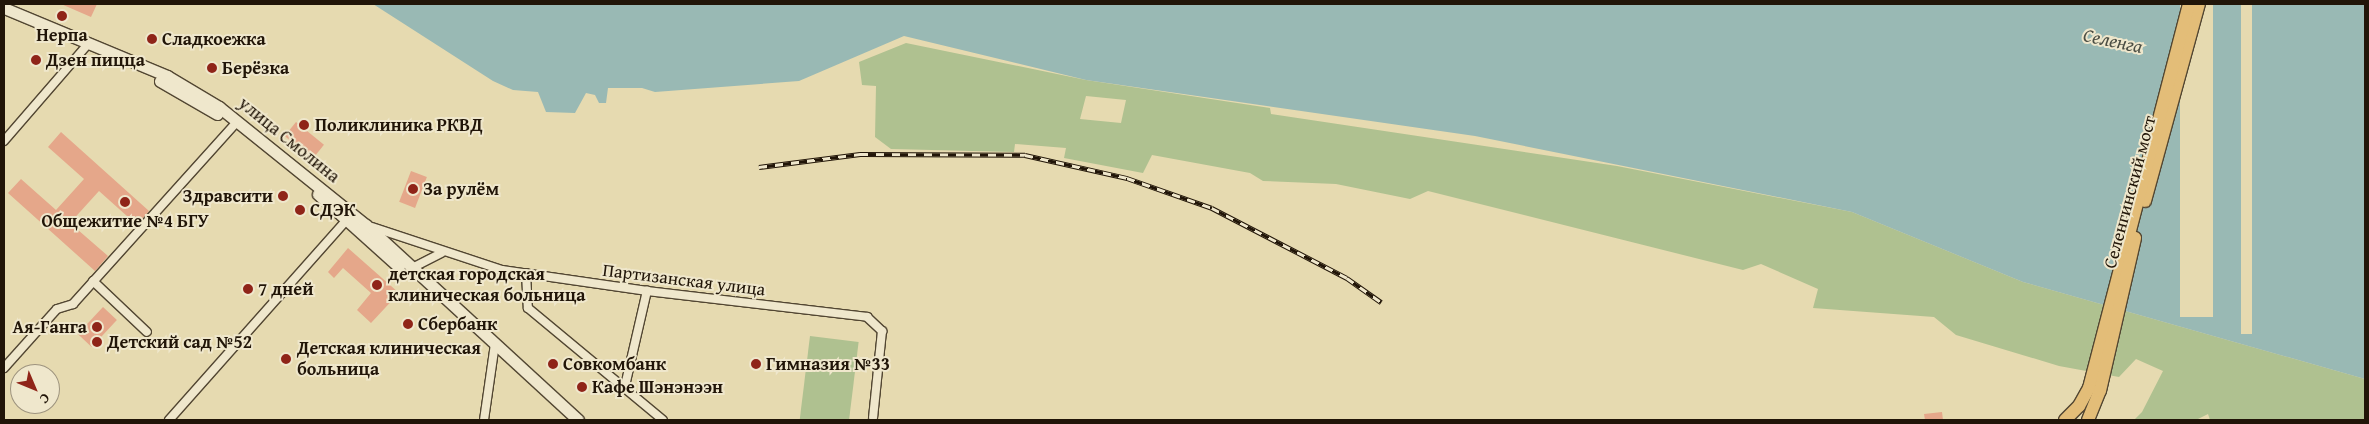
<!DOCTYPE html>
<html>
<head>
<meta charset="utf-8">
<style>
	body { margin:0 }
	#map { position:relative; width:2369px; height:424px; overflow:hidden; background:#e6dab0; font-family:"Gentium Book Plus",serif }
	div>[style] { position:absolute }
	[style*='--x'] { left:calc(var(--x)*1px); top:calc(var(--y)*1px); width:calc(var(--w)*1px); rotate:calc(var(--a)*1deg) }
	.green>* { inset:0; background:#afc190; transform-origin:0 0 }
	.water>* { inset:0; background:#99b9b4 }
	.pier>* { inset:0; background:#e6dab0; transform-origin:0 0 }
	.building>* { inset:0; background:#e5a78a; transform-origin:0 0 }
	.roads { filter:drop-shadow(1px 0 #524632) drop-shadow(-1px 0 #524632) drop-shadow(0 1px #524632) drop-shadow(0 -1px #524632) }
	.street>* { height:8px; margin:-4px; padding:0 4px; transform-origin:4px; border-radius:4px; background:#efe7cc }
	.secondary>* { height:11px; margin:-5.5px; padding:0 5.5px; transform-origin:5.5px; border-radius:5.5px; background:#efe7cc }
	.primary>* { height:12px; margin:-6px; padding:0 6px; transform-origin:6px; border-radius:6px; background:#e3bd78 }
	.rail>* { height:4.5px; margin-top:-2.25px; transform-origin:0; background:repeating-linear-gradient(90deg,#efe7cc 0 8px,#211508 0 16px); box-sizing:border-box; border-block:1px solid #211508 }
	.dots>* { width:14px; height:14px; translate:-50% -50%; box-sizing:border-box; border:2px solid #efe7cc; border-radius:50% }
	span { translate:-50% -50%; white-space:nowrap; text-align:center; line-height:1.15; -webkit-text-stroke:4px #efe7cc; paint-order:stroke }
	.poi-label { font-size:18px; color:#211508; font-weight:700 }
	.left { translate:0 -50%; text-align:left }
	.right { translate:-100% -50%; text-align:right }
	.street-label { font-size:18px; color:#211508 }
	.water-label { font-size:19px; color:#4b4e44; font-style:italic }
	.frame { position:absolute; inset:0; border:5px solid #211508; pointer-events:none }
	.north { position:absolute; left:10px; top:364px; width:50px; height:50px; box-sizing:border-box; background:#efe7cc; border:1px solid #9d937e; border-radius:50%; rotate:135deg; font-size:14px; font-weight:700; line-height:20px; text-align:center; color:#211508 }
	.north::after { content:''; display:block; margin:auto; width:18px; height:22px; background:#8f2418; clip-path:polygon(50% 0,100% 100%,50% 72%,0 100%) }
</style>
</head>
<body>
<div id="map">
	<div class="green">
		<div style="clip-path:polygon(evenodd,906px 43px,1086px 80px,1270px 108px,1271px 114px,1617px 166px,1852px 212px,2023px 282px,2365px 379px,2365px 420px,2210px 420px,2208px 414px,2196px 420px,2134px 420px,2142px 412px,2163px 371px,2136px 359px,2119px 377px,2059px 366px,1956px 335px,1934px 317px,1813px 308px,1818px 289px,1761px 264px,1743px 270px,1428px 191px,1410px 199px,1336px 184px,1263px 181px,1250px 173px,1152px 155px,1143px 173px,1064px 158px,1066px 148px,1015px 144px,1014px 152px,891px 149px,875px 137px,876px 86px,862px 85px,859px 62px,906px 43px,1086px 96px,1126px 100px,1121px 123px,1080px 119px,1086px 96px)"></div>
		<div style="left:810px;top:336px;width:49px;height:85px;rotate:7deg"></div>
	</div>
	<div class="water">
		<div style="clip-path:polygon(373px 4px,2365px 4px,2365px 379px,2023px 282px,1852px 212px,1475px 136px,1086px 80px,904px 36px,799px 81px,655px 92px,642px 88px,608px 88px,606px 103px,599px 103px,595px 95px,586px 93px,575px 113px,546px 112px,538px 92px,513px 90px,493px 81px)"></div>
	</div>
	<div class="pier">
		<div style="left:2180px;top:4px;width:33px;height:313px"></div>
		<div style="left:2241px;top:4px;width:11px;height:330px"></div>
	</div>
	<div class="building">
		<div style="clip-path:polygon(61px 4px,97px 4px,91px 17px)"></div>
		<div style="left:296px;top:122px;width:36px;height:18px;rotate:39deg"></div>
		<div style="clip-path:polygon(61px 132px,149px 211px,137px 225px,99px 191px,70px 223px,108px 256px,95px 271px,8px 193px,21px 179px,56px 210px,84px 179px,48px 147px)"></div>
		<div style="left:411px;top:171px;width:17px;height:33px;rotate:21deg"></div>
		<div style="clip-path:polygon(348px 248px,399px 293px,371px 323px,357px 310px,371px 293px,343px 268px,334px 278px,328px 272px)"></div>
		<div style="left:103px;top:307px;width:19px;height:37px;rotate:43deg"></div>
		<div style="clip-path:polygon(1942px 412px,1943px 420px,1925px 420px,1924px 414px)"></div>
	</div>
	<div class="roads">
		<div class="street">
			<div style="--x:4;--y:141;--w:128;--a:-49.1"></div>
			<div style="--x:372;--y:227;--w:137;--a:18.3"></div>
			<div style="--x:502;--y:270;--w:147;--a:8.2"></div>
			<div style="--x:647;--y:291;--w:222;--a:6.7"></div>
			<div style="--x:867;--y:317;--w:21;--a:43"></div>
			<div style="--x:882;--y:331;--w:87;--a:95.9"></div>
			<div style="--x:412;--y:268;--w:33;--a:-27"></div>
			<div style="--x:526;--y:273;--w:35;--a:87"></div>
			<div style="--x:528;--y:308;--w:175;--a:39.7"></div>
			<div style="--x:93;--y:281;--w:74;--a:43.4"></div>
			<div style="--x:4;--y:368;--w:79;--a:-48.1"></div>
			<div style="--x:57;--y:309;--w:17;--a:-17"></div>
			<div style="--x:73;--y:304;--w:246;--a:-48"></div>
			<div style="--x:625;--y:386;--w:98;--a:-77"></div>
			<div style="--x:169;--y:420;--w:271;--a:-48.4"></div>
			<div style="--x:484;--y:420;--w:77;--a:-81.8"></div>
		</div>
		<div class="secondary">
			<div style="--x:4;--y:8;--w:177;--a:22.6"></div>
			<div style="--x:167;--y:76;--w:61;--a:30.8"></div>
			<div style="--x:219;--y:107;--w:189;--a:38.8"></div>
			<div style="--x:366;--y:225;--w:288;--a:42.6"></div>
			<div style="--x:160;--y:81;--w:66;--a:30.1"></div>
			<div style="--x:318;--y:194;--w:109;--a:42"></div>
		</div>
		<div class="primary">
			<div style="--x:2145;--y:201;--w:204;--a:-74.7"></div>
			<div style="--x:2065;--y:420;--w:20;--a:-45"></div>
			<div style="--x:2079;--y:406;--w:21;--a:-61"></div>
			<div style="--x:2089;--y:388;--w:397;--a:-75.4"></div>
			<div style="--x:2088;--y:420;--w:31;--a:-68"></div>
			<div style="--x:2100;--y:391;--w:157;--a:-77.1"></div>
		</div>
	</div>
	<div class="rail">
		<div style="--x:759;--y:167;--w:102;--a:-7.3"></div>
		<div style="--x:860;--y:154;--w:165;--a:0.3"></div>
		<div style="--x:1025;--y:155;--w:105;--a:12.7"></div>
		<div style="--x:1127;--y:178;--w:90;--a:19.4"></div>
		<div style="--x:1212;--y:208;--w:152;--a:27.4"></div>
		<div style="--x:1347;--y:278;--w:42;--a:35.2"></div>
	</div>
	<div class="dots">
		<div style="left:62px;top:16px;background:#8f2418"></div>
		<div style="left:152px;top:39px;background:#8f2418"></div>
		<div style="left:36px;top:60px;background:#8f2418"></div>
		<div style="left:212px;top:68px;background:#8f2418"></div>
		<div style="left:304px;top:125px;background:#8f2418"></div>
		<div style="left:413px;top:189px;background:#8f2418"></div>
		<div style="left:283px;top:196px;background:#8f2418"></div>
		<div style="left:125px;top:202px;background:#8f2418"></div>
		<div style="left:300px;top:210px;background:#8f2418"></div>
		<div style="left:377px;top:285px;background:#8f2418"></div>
		<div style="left:248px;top:289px;background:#8f2418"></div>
		<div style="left:408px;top:324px;background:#8f2418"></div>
		<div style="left:97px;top:327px;background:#8f2418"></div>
		<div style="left:97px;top:342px;background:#8f2418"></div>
		<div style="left:286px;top:359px;background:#8f2418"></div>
		<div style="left:553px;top:364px;background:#8f2418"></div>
		<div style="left:756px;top:364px;background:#8f2418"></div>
		<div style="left:582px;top:387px;background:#8f2418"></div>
	</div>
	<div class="poi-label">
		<span style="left:62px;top:35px">Нерпа</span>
		<span class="left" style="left:162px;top:39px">Сладкоежка</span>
		<span class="left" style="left:46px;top:60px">Дзен пицца</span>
		<span class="left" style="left:222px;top:68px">Берёзка</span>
		<span class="left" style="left:315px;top:125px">Поликлиника РКВД</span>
		<span class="left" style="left:423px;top:189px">За рулём</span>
		<span class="right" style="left:273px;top:196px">Здравсити</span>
		<span class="left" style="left:310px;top:210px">СДЭК</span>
		<span style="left:125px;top:221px">Общежитие №4 БГУ</span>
		<span class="left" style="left:388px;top:285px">детская городская<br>клиническая больница</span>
		<span class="left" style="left:258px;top:289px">7 дней</span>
		<span class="left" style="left:418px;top:324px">Сбербанк</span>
		<span class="right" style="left:87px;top:327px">Ая-Ганга</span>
		<span class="left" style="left:107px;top:342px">Детский сад №52</span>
		<span class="left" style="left:297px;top:359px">Детская клиническая<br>больница</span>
		<span class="left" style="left:563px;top:364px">Совкомбанк</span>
		<span class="left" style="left:766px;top:364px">Гимназия №33</span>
		<span class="left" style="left:592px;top:387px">Кафе Шэнэнээн</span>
	</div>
	<div class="street-label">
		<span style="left:289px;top:140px;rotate:39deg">улица Смолина</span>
		<span style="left:2130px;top:192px;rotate:-75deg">Селенгинский мост</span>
		<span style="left:684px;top:280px;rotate:7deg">Партизанская улица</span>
	</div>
	<div class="water-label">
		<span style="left:2113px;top:41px;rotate:12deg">Селенга</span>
	</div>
	<div class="frame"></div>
	<div class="north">С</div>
</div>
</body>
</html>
